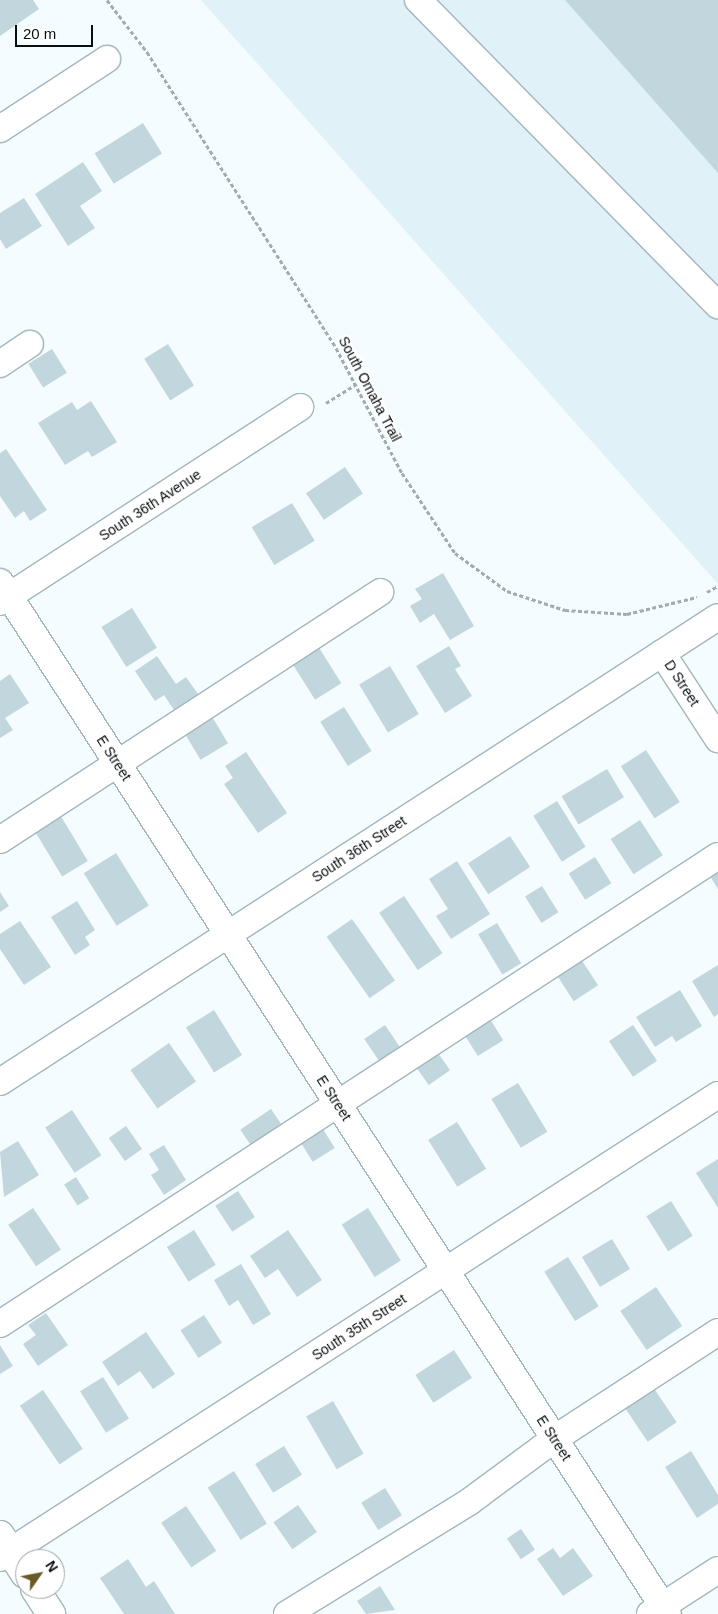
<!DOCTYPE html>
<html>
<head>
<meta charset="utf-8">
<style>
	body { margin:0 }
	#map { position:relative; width:718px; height:1614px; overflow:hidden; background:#f4fcff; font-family:Arial,sans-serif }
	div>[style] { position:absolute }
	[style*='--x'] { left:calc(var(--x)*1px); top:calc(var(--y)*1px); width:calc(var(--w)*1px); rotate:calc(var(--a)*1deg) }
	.built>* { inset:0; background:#e0f1f7 }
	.building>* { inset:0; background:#c2d6dd; transform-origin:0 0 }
	.path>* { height:3px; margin-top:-1.5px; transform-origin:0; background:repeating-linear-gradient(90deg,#a3abae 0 4px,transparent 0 6.5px) }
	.roads { filter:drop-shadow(1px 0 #a2b6bd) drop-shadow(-1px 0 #a2b6bd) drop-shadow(0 1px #a2b6bd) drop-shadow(0 -1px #a2b6bd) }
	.minor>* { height:26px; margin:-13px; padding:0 13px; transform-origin:13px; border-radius:13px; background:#fff }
	.major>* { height:28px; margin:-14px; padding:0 14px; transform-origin:14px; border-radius:14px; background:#fff }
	span { translate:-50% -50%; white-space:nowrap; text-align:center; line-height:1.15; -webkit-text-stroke:5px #fff; paint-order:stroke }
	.street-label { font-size:14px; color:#080f12 }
	.north { position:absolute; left:15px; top:1549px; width:50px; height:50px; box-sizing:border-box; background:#fff; border:1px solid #9c9fa0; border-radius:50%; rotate:57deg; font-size:14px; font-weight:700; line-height:20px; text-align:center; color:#080f12 }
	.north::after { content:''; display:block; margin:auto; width:18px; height:22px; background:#695b28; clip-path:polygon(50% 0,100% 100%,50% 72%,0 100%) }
	.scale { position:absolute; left:15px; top:25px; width:78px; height:22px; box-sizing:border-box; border:2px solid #080f12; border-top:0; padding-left:6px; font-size:15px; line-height:18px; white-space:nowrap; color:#080f12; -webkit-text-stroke:4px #fff; paint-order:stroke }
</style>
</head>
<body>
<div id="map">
	<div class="built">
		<div style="clip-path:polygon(201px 0,718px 0,718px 584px)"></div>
	</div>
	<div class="building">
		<div style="clip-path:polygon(0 0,33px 0,39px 9px,0 36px)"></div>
		<div style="clip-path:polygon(565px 0,718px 0,718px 173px)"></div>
		<div style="left:143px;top:123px;width:36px;height:57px;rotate:58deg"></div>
		<div style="clip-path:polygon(83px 162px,102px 191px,80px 206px,95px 228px,68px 246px,35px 194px)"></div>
		<div style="clip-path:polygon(24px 198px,42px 226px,6px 249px,0 239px,0 213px)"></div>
		<div style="left:168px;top:344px;width:49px;height:28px;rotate:58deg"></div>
		<div style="left:52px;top:349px;width:28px;height:28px;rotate:58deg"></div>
		<div style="clip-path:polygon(91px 401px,117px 442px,92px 457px,88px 451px,65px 465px,38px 423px,72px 402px,77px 410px)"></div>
		<div style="clip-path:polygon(6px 449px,47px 510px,30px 521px,24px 511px,15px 518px,0 496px,0 453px)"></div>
		<div style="left:345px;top:467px;width:32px;height:47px;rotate:56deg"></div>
		<div style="left:292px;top:503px;width:44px;height:47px;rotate:59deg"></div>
		<div style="clip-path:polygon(443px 573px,474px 626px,450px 640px,434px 614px,420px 623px,410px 606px,422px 599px,415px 589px)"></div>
		<div style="left:132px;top:608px;width:47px;height:36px;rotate:58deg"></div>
		<div style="left:318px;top:646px;width:44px;height:31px;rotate:58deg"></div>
		<div style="clip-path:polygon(449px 646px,461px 666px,455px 669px,472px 696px,445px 713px,416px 666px)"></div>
		<div style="clip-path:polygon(157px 656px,176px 684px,186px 677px,198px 694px,174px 710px,164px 695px,155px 701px,135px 671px)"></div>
		<div style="left:390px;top:666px;width:56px;height:36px;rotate:59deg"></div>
		<div style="clip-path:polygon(10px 674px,29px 703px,5px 718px,13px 730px,0 738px,0 681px)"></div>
		<div style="left:344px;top:707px;width:52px;height:28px;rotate:58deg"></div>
		<div style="left:211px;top:715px;width:33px;height:32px;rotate:59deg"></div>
		<div style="left:646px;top:750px;width:62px;height:30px;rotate:57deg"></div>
		<div style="clip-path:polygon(246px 752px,287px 813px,258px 833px,224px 784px,233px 778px,225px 766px)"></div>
		<div style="left:607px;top:769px;width:33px;height:53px;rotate:59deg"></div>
		<div style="left:557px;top:801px;width:54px;height:28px;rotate:58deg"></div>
		<div style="left:59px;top:813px;width:56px;height:30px;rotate:59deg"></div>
		<div style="left:640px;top:820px;width:42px;height:35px;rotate:57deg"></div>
		<div style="left:510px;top:836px;width:37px;height:50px;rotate:57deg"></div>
		<div style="left:116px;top:853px;width:62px;height:38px;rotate:58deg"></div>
		<div style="left:595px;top:857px;width:31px;height:31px;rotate:58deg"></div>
		<div style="clip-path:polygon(457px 861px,490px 914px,451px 939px,436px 916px,448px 909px,429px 879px)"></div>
		<div style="clip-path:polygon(718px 871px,718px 889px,710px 876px)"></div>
		<div style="left:542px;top:886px;width:31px;height:20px;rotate:58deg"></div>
		<div style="clip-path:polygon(0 892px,9px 906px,0 912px)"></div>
		<div style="left:404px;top:896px;width:69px;height:30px;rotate:56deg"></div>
		<div style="clip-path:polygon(77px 901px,95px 930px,85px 937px,90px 945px,75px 955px,51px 917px)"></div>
		<div style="left:352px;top:919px;width:75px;height:31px;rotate:55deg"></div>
		<div style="clip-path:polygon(20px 921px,51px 967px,24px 985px,0 949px,0 934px)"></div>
		<div style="left:497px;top:923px;width:47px;height:22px;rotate:59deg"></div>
		<div style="left:579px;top:956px;width:35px;height:29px;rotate:57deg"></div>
		<div style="clip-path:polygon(718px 965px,718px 1014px,714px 1017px,692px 981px)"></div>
		<div style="clip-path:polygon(680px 990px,702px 1026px,676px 1042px,672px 1036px,655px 1047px,636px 1017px)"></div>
		<div style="left:214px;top:1010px;width:53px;height:33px;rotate:58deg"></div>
		<div style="left:490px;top:1019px;width:25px;height:30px;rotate:58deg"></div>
		<div style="left:385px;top:1025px;width:27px;height:25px;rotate:56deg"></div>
		<div style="left:633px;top:1025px;width:43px;height:29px;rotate:56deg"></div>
		<div style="left:169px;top:1043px;width:47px;height:47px;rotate:55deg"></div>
		<div style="left:438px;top:1053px;width:21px;height:26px;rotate:55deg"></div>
		<div style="left:518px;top:1083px;width:57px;height:31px;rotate:59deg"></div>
		<div style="left:271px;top:1109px;width:18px;height:37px;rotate:56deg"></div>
		<div style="left:72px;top:1110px;width:54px;height:32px;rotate:57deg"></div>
		<div style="left:457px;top:1122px;width:55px;height:34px;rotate:58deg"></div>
		<div style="left:126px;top:1126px;width:28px;height:21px;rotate:55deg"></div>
		<div style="left:321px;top:1126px;width:26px;height:26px;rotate:58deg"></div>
		<div style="clip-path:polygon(18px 1141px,39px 1175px,4px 1197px,0 1152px)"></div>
		<div style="clip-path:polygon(164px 1145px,186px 1180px,164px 1195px,151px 1175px,159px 1170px,149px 1154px)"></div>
		<div style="clip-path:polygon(718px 1159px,718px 1208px,696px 1173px)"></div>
		<div style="left:76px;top:1177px;width:25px;height:14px;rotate:58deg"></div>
		<div style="left:238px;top:1191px;width:31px;height:27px;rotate:57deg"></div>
		<div style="left:671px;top:1201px;width:41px;height:29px;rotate:58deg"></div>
		<div style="left:33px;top:1208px;width:50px;height:30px;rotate:56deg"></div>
		<div style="left:368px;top:1208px;width:62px;height:31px;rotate:58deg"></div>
		<div style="left:194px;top:1230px;width:41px;height:32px;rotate:58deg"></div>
		<div style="clip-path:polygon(288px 1230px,322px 1280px,297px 1297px,278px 1269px,265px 1278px,250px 1256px)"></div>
		<div style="left:612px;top:1239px;width:35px;height:35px;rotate:59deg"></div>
		<div style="left:568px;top:1257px;width:58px;height:28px;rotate:58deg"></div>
		<div style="clip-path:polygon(241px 1264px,271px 1314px,253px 1325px,238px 1300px,229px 1306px,214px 1280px)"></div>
		<div style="left:656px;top:1287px;width:47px;height:43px;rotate:56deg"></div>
		<div style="clip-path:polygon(46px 1313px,68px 1345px,38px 1366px,23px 1344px,36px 1335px,28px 1325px)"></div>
		<div style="left:204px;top:1315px;width:33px;height:28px;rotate:57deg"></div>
		<div style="clip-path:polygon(146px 1332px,175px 1374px,153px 1389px,140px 1371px,118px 1386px,102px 1362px)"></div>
		<div style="clip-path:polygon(0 1345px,13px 1366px,0 1374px)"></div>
		<div style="left:454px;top:1350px;width:33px;height:46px;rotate:57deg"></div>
		<div style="left:103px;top:1377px;width:49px;height:27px;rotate:58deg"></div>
		<div style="left:651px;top:1384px;width:46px;height:35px;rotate:56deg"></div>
		<div style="left:43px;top:1390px;width:71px;height:28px;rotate:56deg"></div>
		<div style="left:333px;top:1401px;width:61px;height:31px;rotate:60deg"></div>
		<div style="left:284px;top:1446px;width:34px;height:34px;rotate:58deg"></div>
		<div style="clip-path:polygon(691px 1451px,718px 1495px,718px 1504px,697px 1518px,665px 1467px)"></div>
		<div style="left:234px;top:1471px;width:62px;height:31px;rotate:58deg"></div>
		<div style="left:385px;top:1488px;width:32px;height:28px;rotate:58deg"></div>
		<div style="left:298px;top:1505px;width:33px;height:30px;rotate:55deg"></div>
		<div style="left:186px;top:1506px;width:54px;height:30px;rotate:56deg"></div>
		<div style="left:521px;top:1529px;width:25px;height:17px;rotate:56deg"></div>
		<div style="clip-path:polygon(553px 1548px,560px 1558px,573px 1548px,593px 1576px,563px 1596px,537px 1559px)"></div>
		<div style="clip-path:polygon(128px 1559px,146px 1587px,154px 1581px,175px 1614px,124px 1614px,100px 1578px)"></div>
		<div style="clip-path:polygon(380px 1586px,395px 1610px,366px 1614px,357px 1601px)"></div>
	</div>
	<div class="path">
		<div style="--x:107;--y:0;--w:66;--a:52.4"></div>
		<div style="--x:147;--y:52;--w:351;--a:57.4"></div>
		<div style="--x:336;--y:348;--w:141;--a:62.2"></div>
		<div style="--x:402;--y:473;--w:96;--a:56.5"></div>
		<div style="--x:455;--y:553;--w:64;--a:36.2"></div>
		<div style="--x:507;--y:591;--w:61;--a:18.1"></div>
		<div style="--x:565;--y:610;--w:62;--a:3.7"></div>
		<div style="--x:627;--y:614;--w:72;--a:-13.7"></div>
		<div style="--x:326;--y:403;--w:36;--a:-32"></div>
		<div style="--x:707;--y:592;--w:13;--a:-29"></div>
	</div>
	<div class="roads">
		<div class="minor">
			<div style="--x:418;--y:0;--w:428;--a:45.5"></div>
			<div style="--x:0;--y:129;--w:128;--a:-33.2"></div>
			<div style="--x:0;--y:364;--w:36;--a:-34"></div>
			<div style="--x:0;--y:582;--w:1229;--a:57.09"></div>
			<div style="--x:0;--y:602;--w:358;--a:-33"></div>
			<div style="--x:662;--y:653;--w:103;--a:56.9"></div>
			<div style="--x:0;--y:840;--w:454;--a:-33.1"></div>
			<div style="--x:0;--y:1082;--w:855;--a:-32.93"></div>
			<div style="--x:0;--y:1324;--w:857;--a:-33.1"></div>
			<div style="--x:0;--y:1558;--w:854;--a:-32.82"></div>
			<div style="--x:287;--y:1614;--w:214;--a:-31.6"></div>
			<div style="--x:469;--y:1502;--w:106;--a:-36.5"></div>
			<div style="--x:554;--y:1439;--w:196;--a:-33.1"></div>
			<div style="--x:650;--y:1614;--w:81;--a:-32.9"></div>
		</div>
		<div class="major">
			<div style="--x:0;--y:1535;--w:46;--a:57.3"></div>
			<div style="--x:35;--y:1589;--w:30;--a:57"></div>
		</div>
	</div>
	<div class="street-label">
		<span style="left:370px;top:389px;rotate:62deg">South Omaha Trail</span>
		<span style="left:150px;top:505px;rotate:-33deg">South 36th Avenue</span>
		<span style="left:682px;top:683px;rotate:57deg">D Street</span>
		<span style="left:114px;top:758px;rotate:57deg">E Street</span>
		<span style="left:359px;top:849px;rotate:-33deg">South 36th Street</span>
		<span style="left:334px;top:1098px;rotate:57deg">E Street</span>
		<span style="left:359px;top:1327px;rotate:-33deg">South 35th Street</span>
		<span style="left:554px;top:1438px;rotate:57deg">E Street</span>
	</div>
	<div class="north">N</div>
	<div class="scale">20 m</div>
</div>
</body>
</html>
